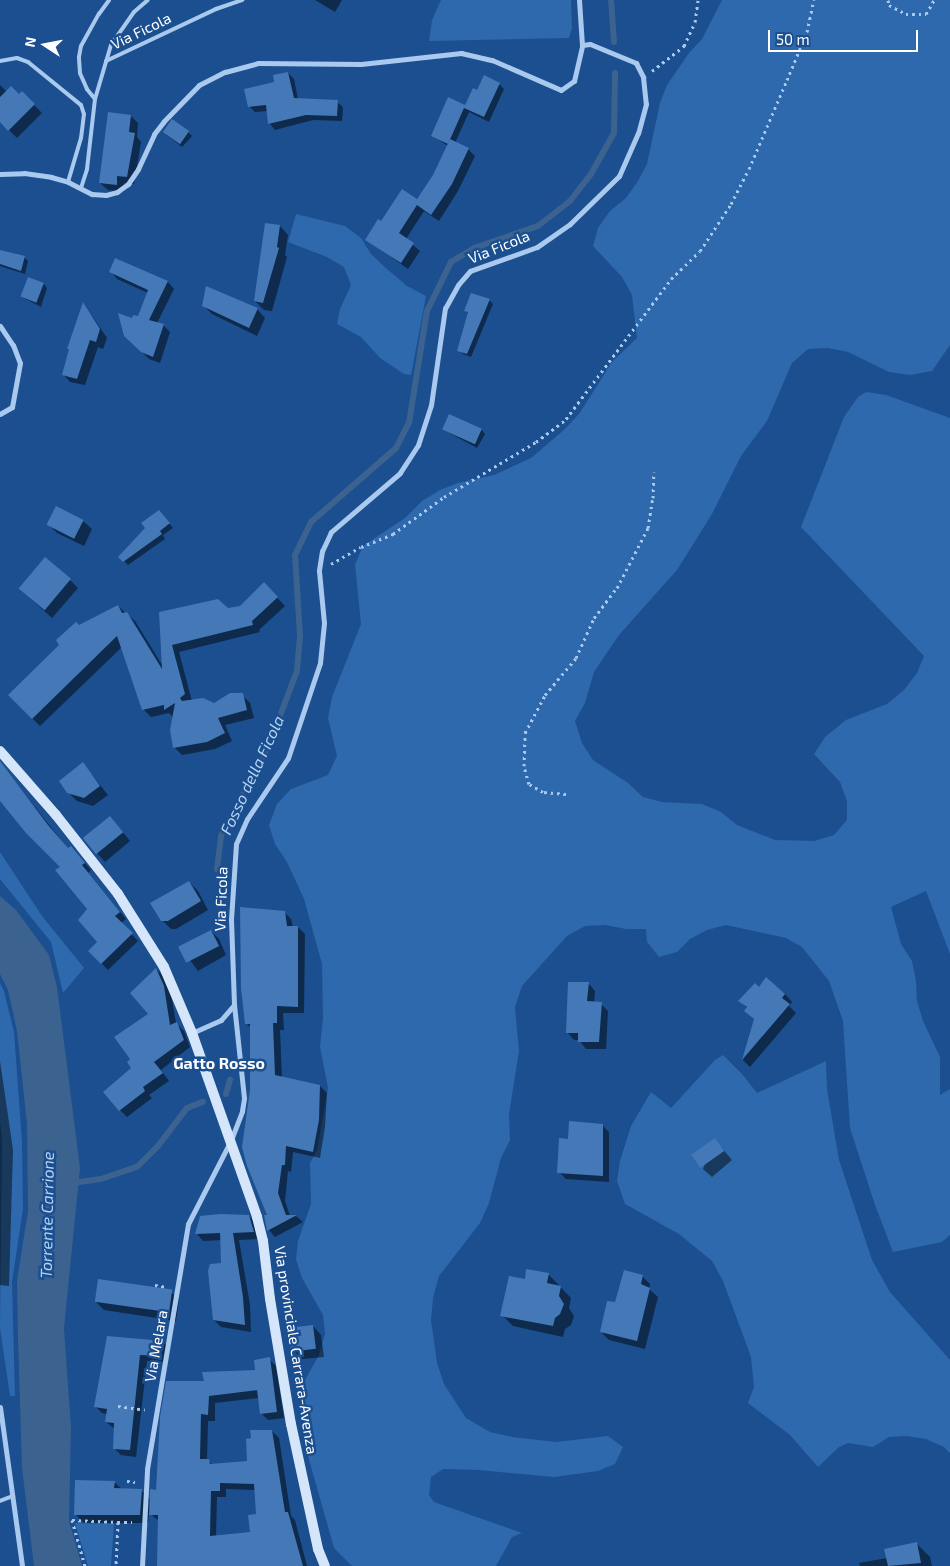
<!DOCTYPE html>
<html>
<head>
<meta charset="utf-8">
<style>
	body { margin:0 }
	#map { position:relative; width:950px; height:1566px; overflow:hidden; background:#1b4f8f; font-family:"Exo 2",sans-serif }
	div>[style] { position:absolute }
	[style*='--x'] { left:calc(var(--x)*1px); top:calc(var(--y)*1px); width:calc(var(--w)*1px); rotate:calc(var(--a)*1deg) }
	.green>* { inset:0; background:#2e69ad }
	.water>* { inset:0; background:#3c6290 }
	.shadow>* { inset:0; background:#0007 }
	.stream>* { height:6px; margin:-3px; padding:0 3px; transform-origin:3px; border-radius:3px; background:#3c6290 }
	.building>* { inset:0; background:#4478b7; transform-origin:0 0 }
	.path>* { height:3px; margin-top:-1.5px; transform-origin:0; background:repeating-linear-gradient(90deg,#a9c9ee 0 2.5px,transparent 0 6.5px) }
	.lane>* { height:4px; margin:-2px; padding:0 2px; transform-origin:2px; border-radius:2px; background:#a9c9ee }
	.street>* { height:5px; margin:-2.5px; padding:0 2.5px; transform-origin:2.5px; border-radius:2.5px; background:#a9c9ee }
	.secondary>* { height:10px; margin:-5px; padding:0 5px; transform-origin:5px; border-radius:5px; background:#d6e6fa }
	span { translate:-50% -50%; white-space:nowrap; text-align:center; line-height:1.15; -webkit-text-stroke:5px #1b4f8f; paint-order:stroke }
	.street-label { font-size:15px; color:#fff }
	.water-label { font-size:16px; color:#b5d3f5; font-style:italic }
	.neighbourhood-label { font-size:16px; color:#fff; font-weight:700 }
	.north { position:absolute; left:20px; top:20px; width:50px; height:50px; -webkit-text-stroke:4px #1b4f8f; paint-order:stroke; rotate:281deg; font-size:14px; font-weight:700; line-height:20px; text-align:center; color:#fff }
	.north::after { content:''; display:block; margin:auto; width:18px; height:22px; background:#fff; clip-path:polygon(50% 0,100% 100%,50% 72%,0 100%) }
	.scale { position:absolute; left:768px; top:30px; width:150px; height:22px; box-sizing:border-box; border:2px solid #fff; border-top:0; padding-left:6px; font-size:15px; line-height:18px; white-space:nowrap; color:#fff; -webkit-text-stroke:4px #1b4f8f; paint-order:stroke }
</style>
</head>
<body>
<div id="map">
	<div class="green">
		<div style="clip-path:polygon(441px 0,571px 0,572px 28px,569px 38px,429px 41px,432px 20px)"></div>
		<div style="clip-path:polygon(722px 0,950px 0,950px 345px,932px 371px,910px 375px,889px 372px,848px 352px,828px 348px,808px 349px,792px 363px,767px 421px,741px 456px,712px 514px,677px 570px,619px 635px,594px 672px,585px 703px,575px 721px,582px 743px,593px 760px,628px 783px,643px 797px,662px 802px,702px 804px,721px 812px,737px 825px,775px 840px,814px 841px,834px 835px,847px 820px,847px 801px,840px 782px,814px 754px,825px 737px,846px 720px,887px 704px,904px 690px,917px 673px,924px 656px,801px 527px,844px 417px,858px 397px,866px 392px,886px 395px,950px 418px,950px 954px,926px 891px,891px 907px,901px 944px,912px 961px,916px 981px,917px 1001px,923px 1021px,940px 1057px,940px 1095px,950px 1089px,950px 1235px,942px 1242px,893px 1252px,875px 1205px,850px 1128px,843px 1021px,829px 981px,802px 947px,786px 938px,726px 925px,707px 930px,690px 939px,677px 952px,659px 957px,647px 942px,646px 929px,626px 929px,605px 925px,585px 926px,567px 936px,522px 986px,515px 1007px,519px 1051px,509px 1114px,510px 1140px,501px 1158px,489px 1203px,480px 1223px,439px 1276px,433px 1298px,431px 1320px,437px 1363px,444px 1384px,466px 1418px,490px 1432px,512px 1437px,556px 1442px,608px 1436px,623px 1447px,615px 1464px,598px 1471px,554px 1477px,479px 1470px,443px 1469px,431px 1477px,429px 1495px,434px 1502px,522px 1533px,512px 1537px,496px 1566px,352px 1566px,334px 1548px,306px 1449px,300px 1410px,300px 1389px,319px 1355px,325px 1334px,323px 1315px,302px 1278px,296px 1259px,298px 1241px,311px 1204px,310px 1163px,317px 1150px,328px 1088px,320px 1047px,323px 1018px,322px 964px,304px 899px,287px 862px,275px 844px,269px 825px,277px 804px,291px 789px,328px 775px,337px 756px,328px 718px,332px 697px,361px 624px,355px 565px,363px 546px,405px 518px,422px 501px,440px 490px,458px 483px,494px 475px,531px 458px,565px 429px,579px 414px,612px 362px,637px 338px,632px 295px,622px 277px,593px 246px,598px 228px,610px 211px,626px 198px,638px 181px,647px 164px,660px 103px,667px 85px,689px 53px,702px 39px)"></div>
		<div style="clip-path:polygon(296px 214px,345px 226px,361px 238px,371px 254px,387px 269px,407px 286px,426px 296px,411px 375px,404px 374px,380px 358px,361px 337px,337px 324px,340px 309px,351px 285px,344px 267px,327px 257px,288px 242px)"></div>
		<div style="clip-path:polygon(0 852px,42px 916px,84px 968px,63px 993px,51px 942px,0 879px)"></div>
		<div style="clip-path:polygon(0 983px,4px 991px,14px 1032px,22px 1142px,23px 1209px,12px 1282px,15px 1396px,10px 1396px,0 1328px,2px 1139px,0 1122px)"></div>
		<div style="clip-path:polygon(723px 1055px,742px 1074px,757px 1093px,826px 1061px,827px 1089px,839px 1160px,872px 1260px,890px 1292px,950px 1360px,950px 1453px,944px 1447px,926px 1439px,907px 1436px,889px 1437px,873px 1447px,848px 1443px,839px 1447px,818px 1467px,790px 1435px,748px 1403px,754px 1387px,751px 1357px,723px 1281px,712px 1261px,679px 1234px,625px 1204px,617px 1181px,620px 1161px,631px 1126px,651px 1092px,671px 1108px,715px 1060px)"></div>
		<div style="clip-path:polygon(75px 1523px,114px 1524px,111px 1566px,88px 1566px)"></div>
	</div>
	<div class="water">
		<div style="clip-path:polygon(0 896px,16px 910px,49px 955px,57px 987px,80px 1168px,64px 1328px,71px 1428px,69px 1521px,82px 1566px,34px 1566px,22px 1468px,18px 1339px,17px 1281px,28px 1211px,27px 1124px,17px 1031px,8px 990px,0 974px)"></div>
	</div>
	<div class="shadow">
		<div style="clip-path:polygon(315px 0,342px 0,335px 12px)"></div>
		<div style="clip-path:polygon(288px 73px,294px 79px,298px 99px,337px 102px,343px 107px,342px 121px,313px 120px,275px 130px,270px 124px,268px 111px,255px 112px,249px 106px)"></div>
		<div style="clip-path:polygon(499px 84px,504px 89px,489px 122px,469px 112px,455px 143px,468px 149px,475px 156px,458px 191px,439px 221px,424px 211px,406px 239px,420px 251px,408px 269px,366px 239px,381px 223px,418px 201px,434px 176px,448px 146px,432px 135px,449px 99px,466px 107px,477px 92px)"></div>
		<div style="clip-path:polygon(0 85px,7px 92px,19px 96px,22px 93px,42px 113px,17px 138px,0 121px)"></div>
		<div style="clip-path:polygon(131px 116px,138px 123px,137px 137px,141px 142px,134px 184px,124px 183px,124px 192px,108px 190px,100px 183px)"></div>
		<div style="clip-path:polygon(188px 132px,192px 136px,182px 147px,167px 135px)"></div>
		<div style="clip-path:polygon(266px 224px,280px 226px,288px 235px,285px 255px,287px 257px,272px 311px,264px 310px,255px 301px)"></div>
		<div style="clip-path:polygon(0 251px,24px 257px,28px 261px,25px 274px,0 266px)"></div>
		<div style="clip-path:polygon(116px 259px,168px 282px,174px 289px,157px 323px,163px 325px,170px 332px,160px 363px,149px 359px,125px 335px,132px 320px,139px 318px,148px 293px,117px 279px,111px 272px)"></div>
		<div style="clip-path:polygon(44px 284px,47px 288px,41px 307px,22px 297px)"></div>
		<div style="clip-path:polygon(489px 300px,493px 304px,471px 357px,463px 354px,459px 350px,469px 314px,466px 311px)"></div>
		<div style="clip-path:polygon(84px 304px,107px 338px,103px 349px,98px 347px,85px 385px,70px 382px,63px 374px,70px 350px,68px 348px)"></div>
		<div style="clip-path:polygon(204px 306px,257px 309px,265px 318px,257px 336px,212px 314px)"></div>
		<div style="clip-path:polygon(444px 430px,482px 430px,485px 434px,477px 448px)"></div>
		<div style="clip-path:polygon(163px 516px,173px 528px,163px 535px,165px 539px,128px 565px,120px 557px,146px 528px)"></div>
		<div style="clip-path:polygon(83px 521px,92px 529px,84px 546px,57px 533px,48px 524px)"></div>
		<div style="clip-path:polygon(70px 580px,78px 588px,52px 618px,29px 597px)"></div>
		<div style="clip-path:polygon(272px 592px,285px 606px,259px 630px,260px 632px,179px 652px,192px 701px,214px 705px,242px 695px,250px 703px,254px 718px,225px 725px,232px 741px,215px 749px,182px 755px,175px 748px,174px 718px,169px 713px,151px 717px,143px 709px,122px 647px,40px 726px,9px 695px,79px 627px,118px 606px,135px 621px,164px 668px,161px 613px,228px 609px,240px 607px)"></div>
		<div style="clip-path:polygon(83px 764px,108px 795px,93px 806px,77px 801px,68px 792px)"></div>
		<div style="clip-path:polygon(5px 769px,69px 850px,71px 848px,91px 870px,88px 873px,126px 919px,121px 923px,138px 941px,108px 970px,89px 951px,98px 942px,88px 909px,62px 868px,0 799px,0 773px)"></div>
		<div style="clip-path:polygon(110px 817px,130px 841px,105px 862px,97px 853px)"></div>
		<div style="clip-path:polygon(189px 882px,198px 891px,208px 910px,176px 929px,171px 929px,162px 920px)"></div>
		<div style="clip-path:polygon(284px 912px,291px 919px,293px 927px,298px 927px,305px 934px,304px 1013px,283px 1013px,284px 1030px,280px 1030px,282px 1078px,320px 1086px,327px 1093px,325px 1127px,320px 1158px,293px 1152px,291px 1172px,288px 1171px,285px 1201px,290px 1216px,296px 1216px,303px 1222px,275px 1237px,269px 1230px,251px 1090px,251px 1028px,246px 1023px)"></div>
		<div style="clip-path:polygon(211px 931px,219px 939px,226px 955px,198px 971px,181px 948px)"></div>
		<div style="clip-path:polygon(156px 969px,163px 976px,171px 994px,176px 1023px,184px 1031px,190px 1047px,161px 1070px,169px 1081px,149px 1095px,152px 1098px,127px 1117px,120px 1110px,150px 1014px)"></div>
		<div style="clip-path:polygon(588px 983px,595px 991px,594px 1003px,601px 1004px,608px 1011px,606px 1049px,586px 1049px,579px 1040px,574px 1040px,567px 1032px)"></div>
		<div style="clip-path:polygon(760px 989px,785px 994px,792px 1002px,789px 1006px,796px 1013px,750px 1067px,743px 1060px,755px 1020px,745px 1011px,747px 1008px,740px 1001px)"></div>
		<div style="clip-path:polygon(0 1061px,13px 1150px,9px 1286px,0 1285px)"></div>
		<div style="clip-path:polygon(602px 1125px,609px 1132px,609px 1182px,566px 1179px,559px 1172px,569px 1140px)"></div>
		<div style="clip-path:polygon(715px 1140px,732px 1160px,712px 1177px,703px 1169px)"></div>
		<div style="clip-path:polygon(249px 1216px,256px 1224px,260px 1239px,239px 1240px,250px 1305px,251px 1332px,221px 1327px,214px 1320px,222px 1264px,222px 1240px,203px 1241px,197px 1234px)"></div>
		<div style="clip-path:polygon(528px 1270px,549px 1275px,571px 1298px,569px 1308px,574px 1316px,571px 1325px,565px 1329px,563px 1337px,513px 1326px,502px 1315px,526px 1280px)"></div>
		<div style="clip-path:polygon(642px 1276px,650px 1284px,649px 1289px,658px 1297px,645px 1349px,609px 1340px,601px 1332px,616px 1304px)"></div>
		<div style="clip-path:polygon(171px 1292px,179px 1299px,176px 1321px,104px 1310px,96px 1302px)"></div>
		<div style="clip-path:polygon(313px 1326px,321px 1335px,324px 1357px,302px 1359px,294px 1351px)"></div>
		<div style="clip-path:polygon(108px 1338px,163px 1342px,170px 1349px,167px 1362px,147px 1361px,136px 1457px,121px 1455px,114px 1448px,115px 1429px,106px 1422px,107px 1414px,102px 1413px,96px 1407px)"></div>
		<div style="clip-path:polygon(evenodd,269px 1359px,276px 1366px,284px 1418px,268px 1420px,261px 1413px,259px 1398px,215px 1403px,215px 1421px,208px 1421px,207px 1460px,213px 1465px,248px 1463px,272px 1431px,279px 1438px,291px 1516px,295px 1520px,307px 1566px,158px 1566px,159px 1521px,149px 1513px,148px 1523px,84px 1523px,75px 1514px,114px 1482px,122px 1489px,141px 1490px,151px 1500px,157px 1491px,205px 1382px,256px 1371px,269px 1359px,226px 1489px,256px 1490px,258px 1515px,251px 1533px,216px 1536px,217px 1497px,226px 1497px,226px 1489px)"></div>
		<div style="clip-path:polygon(917px 1544px,930px 1557px,932px 1566px,860px 1566px,859px 1563px,887px 1558px)"></div>
	</div>
	<div class="stream">
		<div style="--x:611;--y:0;--w:42;--a:85.9"></div>
		<div style="--x:217;--y:869;--w:33;--a:-83"></div>
		<div style="--x:221;--y:836;--w:103;--a:-62.2"></div>
		<div style="--x:269;--y:745;--w:79;--a:-69.3"></div>
		<div style="--x:297;--y:671;--w:35;--a:-85"></div>
		<div style="--x:300;--y:636;--w:81;--a:-93.5"></div>
		<div style="--x:295;--y:555;--w:37;--a:-64"></div>
		<div style="--x:311;--y:522;--w:113;--a:-41"></div>
		<div style="--x:396;--y:448;--w:28;--a:-63"></div>
		<div style="--x:409;--y:423;--w:113;--a:-80.9"></div>
		<div style="--x:427;--y:311;--w:55;--a:-63.9"></div>
		<div style="--x:451;--y:262;--w:27;--a:-31"></div>
		<div style="--x:474;--y:248;--w:68;--a:-19"></div>
		<div style="--x:538;--y:226;--w:41;--a:-38"></div>
		<div style="--x:570;--y:201;--w:34;--a:-52"></div>
		<div style="--x:591;--y:174;--w:47;--a:-60.7"></div>
		<div style="--x:614;--y:133;--w:60;--a:-89"></div>
		<div style="--x:226;--y:1094;--w:15;--a:-74"></div>
		<div style="--x:72;--y:1183;--w:29;--a:-8"></div>
		<div style="--x:101;--y:1179;--w:39;--a:-19"></div>
		<div style="--x:138;--y:1166;--w:28;--a:-45"></div>
		<div style="--x:158;--y:1146;--w:48;--a:-52.7"></div>
		<div style="--x:187;--y:1108;--w:17;--a:-21"></div>
	</div>
	<div class="building">
		<div style="clip-path:polygon(288px 72px,294px 98px,338px 100px,337px 116px,306px 115px,268px 124px,266px 105px,248px 107px,244px 89px,274px 82px,273px 75px)"></div>
		<div style="clip-path:polygon(484px 75px,500px 83px,484px 117px,464px 108px,448px 144px,431px 136px,448px 97px,465px 105px,473px 88px,477px 90px)"></div>
		<div style="clip-path:polygon(11px 86px,19px 94px,22px 91px,35px 104px,8px 131px,0 122px,0 97px)"></div>
		<div style="clip-path:polygon(108px 112px,131px 115px,129px 132px,135px 133px,127px 177px,117px 176px,117px 185px,99px 183px)"></div>
		<div style="left:172px;top:119px;width:21px;height:16px;rotate:35deg"></div>
		<div style="clip-path:polygon(450px 139px,469px 148px,452px 184px,431px 215px,417px 205px,399px 233px,414px 243px,401px 263px,365px 240px,378px 219px,381px 221px,402px 189px,417px 199px,433px 175px)"></div>
		<div style="clip-path:polygon(265px 223px,280px 225px,277px 247px,279px 248px,263px 303px,254px 301px)"></div>
		<div style="clip-path:polygon(0 250px,25px 256px,21px 271px,0 264px)"></div>
		<div style="clip-path:polygon(115px 258px,168px 281px,149px 320px,164px 324px,153px 357px,141px 352px,124px 336px,118px 313px,132px 318px,133px 315px,138px 316px,148px 290px,109px 272px)"></div>
		<div style="left:28px;top:277px;width:17px;height:21px;rotate:21deg"></div>
		<div style="clip-path:polygon(206px 286px,258px 308px,249px 328px,202px 306px)"></div>
		<div style="clip-path:polygon(471px 293px,490px 299px,467px 354px,457px 351px,468px 312px,464px 311px)"></div>
		<div style="clip-path:polygon(83px 302px,100px 329px,96px 342px,90px 340px,77px 379px,62px 375px,69px 349px,67px 349px)"></div>
		<div style="left:449px;top:414px;width:36px;height:17px;rotate:24deg"></div>
		<div style="left:56px;top:506px;width:31px;height:21px;rotate:27deg"></div>
		<div style="clip-path:polygon(159px 510px,170px 523px,160px 531px,162px 534px,123px 562px,118px 557px,145px 528px,141px 523px)"></div>
		<div style="left:45px;top:557px;width:34px;height:41px;rotate:40deg"></div>
		<div style="clip-path:polygon(264px 582px,278px 597px,252px 621px,253px 625px,172px 645px,185px 694px,180px 698px,182px 701px,203px 698px,214px 703px,230px 693px,243px 693px,247px 710px,218px 718px,225px 733px,207px 742px,173px 748px,170px 730px,175px 703px,164px 710px,164px 705px,142px 710px,117px 636px,32px 719px,8px 695px,59px 645px,56px 640px,76px 622px,79px 625px,118px 605px,122px 613px,127px 612px,162px 669px,159px 612px,218px 599px,228px 608px,240px 606px)"></div>
		<div style="clip-path:polygon(0 761px,48px 825px,68px 848px,71px 846px,85px 863px,82px 865px,120px 912px,115px 916px,133px 933px,101px 964px,88px 951px,97px 942px,78px 920px,87px 909px,55px 870px,60px 867px,26px 833px,0 801px)"></div>
		<div style="clip-path:polygon(83px 762px,100px 786px,84px 798px,67px 793px,59px 781px)"></div>
		<div style="left:110px;top:816px;width:21px;height:35px;rotate:51deg"></div>
		<div style="clip-path:polygon(189px 881px,201px 901px,168px 921px,161px 921px,150px 903px)"></div>
		<div style="clip-path:polygon(240px 907px,285px 911px,287px 926px,298px 926px,298px 1007px,277px 1006px,277px 1023px,273px 1023px,275px 1075px,320px 1085px,319px 1120px,313px 1152px,286px 1146px,285px 1165px,282px 1165px,278px 1193px,286px 1215px,297px 1215px,267px 1231px,264px 1215px,267px 1215px,247px 1166px,242px 1147px,250px 1090px,250px 1024px,245px 1024px,241px 988px)"></div>
		<div style="left:211px;top:930px;width:18px;height:37px;rotate:63deg"></div>
		<div style="clip-path:polygon(156px 968px,164px 986px,170px 1025px,177px 1022px,184px 1040px,154px 1062px,163px 1073px,143px 1087px,145px 1091px,119px 1111px,103px 1092px,131px 1068px,127px 1062px,130px 1059px,114px 1037px,148px 1014px,130px 993px)"></div>
		<div style="clip-path:polygon(766px 977px,785px 994px,782px 998px,790px 1004px,742px 1060px,754px 1019px,744px 1011px,747px 1007px,738px 1001px,755px 983px,759px 987px)"></div>
		<div style="clip-path:polygon(568px 982px,589px 982px,587px 1001px,602px 1002px,599px 1042px,578px 1042px,578px 1033px,566px 1033px)"></div>
		<div style="clip-path:polygon(569px 1121px,603px 1124px,603px 1176px,557px 1173px,559px 1138px,568px 1139px)"></div>
		<div style="left:715px;top:1138px;width:16px;height:29px;rotate:55deg"></div>
		<div style="clip-path:polygon(220px 1214px,249px 1215px,254px 1232px,233px 1233px,243px 1297px,245px 1325px,213px 1320px,208px 1271px,210px 1264px,221px 1263px,220px 1233px,195px 1234px,200px 1216px)"></div>
		<div style="clip-path:polygon(526px 1269px,549px 1273px,547px 1283px,561px 1286px,559px 1296px,564px 1304px,560px 1314px,555px 1318px,553px 1326px,500px 1316px,509px 1276px,525px 1279px)"></div>
		<div style="clip-path:polygon(624px 1270px,643px 1275px,641px 1284px,650px 1288px,637px 1341px,600px 1332px,607px 1301px,615px 1302px)"></div>
		<div style="left:98px;top:1279px;width:75px;height:23px;rotate:8deg"></div>
		<div style="left:313px;top:1325px;width:24px;height:25px;rotate:83deg"></div>
		<div style="clip-path:polygon(107px 1336px,164px 1341px,160px 1356px,140px 1355px,130px 1450px,113px 1449px,114px 1423px,105px 1422px,107px 1409px,94px 1407px)"></div>
		<div style="clip-path:polygon(evenodd,270px 1357px,277px 1412px,260px 1414px,257px 1390px,209px 1396px,208px 1415px,201px 1414px,200px 1459px,209px 1459px,210px 1464px,247px 1461px,246px 1439px,251px 1438px,250px 1430px,272px 1430px,285px 1512px,288px 1512px,303px 1566px,157px 1566px,158px 1515px,149px 1515px,150px 1489px,156px 1490px,160px 1417px,166px 1381px,204px 1381px,202px 1372px,255px 1370px,254px 1360px,270px 1357px,220px 1483px,254px 1484px,256px 1514px,248px 1515px,250px 1532px,210px 1536px,211px 1491px,220px 1491px,220px 1483px)"></div>
		<div style="clip-path:polygon(75px 1480px,115px 1481px,114px 1488px,142px 1489px,140px 1515px,74px 1515px)"></div>
		<div style="clip-path:polygon(917px 1542px,921px 1563px,888px 1566px,884px 1549px)"></div>
	</div>
	<div class="path">
		<div style="--x:888;--y:0;--w:5;--a:79"></div>
		<div style="--x:889;--y:5;--w:19;--a:28"></div>
		<div style="--x:906;--y:14;--w:20;--a:0"></div>
		<div style="--x:926;--y:14;--w:16;--a:-60"></div>
		<div style="--x:652;--y:71;--w:41;--a:-38"></div>
		<div style="--x:684;--y:46;--w:26;--a:-65"></div>
		<div style="--x:695;--y:22;--w:22;--a:-82"></div>
		<div style="--x:331;--y:564;--w:34;--a:-30"></div>
		<div style="--x:361;--y:547;--w:35;--a:-22"></div>
		<div style="--x:393;--y:534;--w:63;--a:-36"></div>
		<div style="--x:444;--y:497;--w:107;--a:-30.9"></div>
		<div style="--x:536;--y:442;--w:38;--a:-37"></div>
		<div style="--x:566;--y:419;--w:175;--a:-53.1"></div>
		<div style="--x:671;--y:279;--w:40;--a:-44"></div>
		<div style="--x:700;--y:251;--w:56;--a:-56.6"></div>
		<div style="--x:731;--y:204;--w:39;--a:-63"></div>
		<div style="--x:749;--y:169;--w:97;--a:-66.9"></div>
		<div style="--x:787;--y:80;--w:52;--a:-67.4"></div>
		<div style="--x:807;--y:32;--w:33;--a:-78"></div>
		<div style="--x:566;--y:794;--w:23;--a:-175"></div>
		<div style="--x:543;--y:792;--w:16;--a:-150"></div>
		<div style="--x:529;--y:784;--w:19;--a:-106"></div>
		<div style="--x:524;--y:766;--w:33;--a:-88"></div>
		<div style="--x:525;--y:733;--w:43;--a:-62.2"></div>
		<div style="--x:545;--y:695;--w:48;--a:-50"></div>
		<div style="--x:576;--y:658;--w:44;--a:-65.8"></div>
		<div style="--x:594;--y:618;--w:38;--a:-53"></div>
		<div style="--x:617;--y:588;--w:68;--a:-62.7"></div>
		<div style="--x:648;--y:528;--w:30;--a:-81"></div>
		<div style="--x:653;--y:498;--w:26;--a:-88"></div>
		<div style="--x:155;--y:1285;--w:12;--a:9"></div>
		<div style="--x:118;--y:1406;--w:27;--a:8"></div>
		<div style="--x:127;--y:1481;--w:8;--a:7"></div>
		<div style="--x:118;--y:1522;--w:14;--a:0"></div>
		<div style="--x:85;--y:1566;--w:48;--a:-105.8"></div>
		<div style="--x:72;--y:1520;--w:46;--a:2.5"></div>
		<div style="--x:118;--y:1522;--w:44;--a:92.6"></div>
	</div>
	<div class="lane">
		<div style="--x:0;--y:61;--w:17;--a:-10"></div>
		<div style="--x:17;--y:58;--w:12;--a:20"></div>
		<div style="--x:28;--y:62;--w:68;--a:39.1"></div>
		<div style="--x:81;--y:105;--w:9;--a:72"></div>
		<div style="--x:84;--y:114;--w:24;--a:97"></div>
		<div style="--x:81;--y:138;--w:46;--a:106.5"></div>
		<div style="--x:106;--y:61;--w:122;--a:-25.3"></div>
		<div style="--x:216;--y:9;--w:28;--a:-19"></div>
		<div style="--x:95;--y:99;--w:13;--a:-129"></div>
		<div style="--x:87;--y:89;--w:17;--a:-114"></div>
		<div style="--x:80;--y:73;--w:16;--a:-94"></div>
		<div style="--x:79;--y:57;--w:11;--a:-80"></div>
		<div style="--x:81;--y:46;--w:37;--a:-61"></div>
		<div style="--x:99;--y:14;--w:17;--a:-54"></div>
		<div style="--x:81;--y:188;--w:20;--a:-72"></div>
		<div style="--x:87;--y:169;--w:70;--a:-83.5"></div>
		<div style="--x:95;--y:99;--w:56;--a:-73.5"></div>
		<div style="--x:111;--y:45;--w:40;--a:-55.1"></div>
		<div style="--x:134;--y:12;--w:18;--a:-41"></div>
		<div style="--x:0;--y:1501;--w:14;--a:-21"></div>
	</div>
	<div class="street">
		<div style="--x:579;--y:0;--w:45;--a:86.2"></div>
		<div style="--x:0;--y:174;--w:24;--a:-2"></div>
		<div style="--x:24;--y:173;--w:27;--a:8"></div>
		<div style="--x:51;--y:177;--w:18;--a:16"></div>
		<div style="--x:68;--y:182;--w:27;--a:27"></div>
		<div style="--x:92;--y:194;--w:14;--a:4"></div>
		<div style="--x:106;--y:195;--w:11;--a:-15"></div>
		<div style="--x:117;--y:192;--w:14;--a:-36"></div>
		<div style="--x:128;--y:184;--w:18;--a:-56"></div>
		<div style="--x:138;--y:169;--w:38;--a:-65"></div>
		<div style="--x:154;--y:134;--w:16;--a:-52"></div>
		<div style="--x:164;--y:121;--w:50;--a:-45.8"></div>
		<div style="--x:199;--y:85;--w:29;--a:-27"></div>
		<div style="--x:225;--y:72;--w:34;--a:-15"></div>
		<div style="--x:258;--y:63;--w:103;--a:0.6"></div>
		<div style="--x:361;--y:64;--w:101;--a:-6.3"></div>
		<div style="--x:461;--y:53;--w:32;--a:13"></div>
		<div style="--x:492;--y:60;--w:75;--a:23.5"></div>
		<div style="--x:561;--y:90;--w:16;--a:-35"></div>
		<div style="--x:574;--y:81;--w:37;--a:-77"></div>
		<div style="--x:582;--y:45;--w:8;--a:-7"></div>
		<div style="--x:590;--y:44;--w:50;--a:22.4"></div>
		<div style="--x:636;--y:63;--w:16;--a:63"></div>
		<div style="--x:643;--y:77;--w:27;--a:84"></div>
		<div style="--x:646;--y:104;--w:30;--a:105"></div>
		<div style="--x:638;--y:133;--w:47;--a:113.8"></div>
		<div style="--x:619;--y:176;--w:69;--a:135.6"></div>
		<div style="--x:570;--y:224;--w:40;--a:145.1"></div>
		<div style="--x:537;--y:247;--w:71;--a:160.3"></div>
		<div style="--x:470;--y:271;--w:18;--a:131"></div>
		<div style="--x:458;--y:285;--w:26;--a:119"></div>
		<div style="--x:445;--y:308;--w:98;--a:98.2"></div>
		<div style="--x:431;--y:405;--w:42;--a:108"></div>
		<div style="--x:418;--y:445;--w:33;--a:123"></div>
		<div style="--x:400;--y:473;--w:91;--a:139.5"></div>
		<div style="--x:331;--y:532;--w:21;--a:115"></div>
		<div style="--x:322;--y:551;--w:20;--a:99"></div>
		<div style="--x:319;--y:571;--w:52;--a:84.5"></div>
		<div style="--x:324;--y:623;--w:40;--a:95.7"></div>
		<div style="--x:320;--y:663;--w:100;--a:108.6"></div>
		<div style="--x:288;--y:758;--w:73;--a:123.9"></div>
		<div style="--x:247;--y:819;--w:27;--a:114"></div>
		<div style="--x:236;--y:844;--w:75;--a:93.8"></div>
		<div style="--x:231;--y:919;--w:86;--a:88"></div>
		<div style="--x:234;--y:1005;--w:20;--a:131"></div>
		<div style="--x:221;--y:1020;--w:32;--a:156"></div>
		<div style="--x:0;--y:326;--w:23;--a:56"></div>
		<div style="--x:13;--y:345;--w:19;--a:69"></div>
		<div style="--x:20;--y:363;--w:45;--a:100.3"></div>
		<div style="--x:12;--y:407;--w:14;--a:150"></div>
		<div style="--x:0;--y:1407;--w:161;--a:82.1"></div>
		<div style="--x:142;--y:1566;--w:97;--a:-87"></div>
		<div style="--x:147;--y:1469;--w:248;--a:-80.5"></div>
		<div style="--x:188;--y:1224;--w:94;--a:-62.9"></div>
		<div style="--x:231;--y:1140;--w:31;--a:-69"></div>
		<div style="--x:242;--y:1111;--w:13;--a:-81"></div>
		<div style="--x:244;--y:1098;--w:94;--a:-96.1"></div>
	</div>
	<div class="secondary">
		<div style="--x:0;--y:751;--w:85;--a:48.8"></div>
		<div style="--x:56;--y:815;--w:100;--a:51.9"></div>
		<div style="--x:118;--y:894;--w:86;--a:57.8"></div>
		<div style="--x:164;--y:967;--w:72;--a:67"></div>
		<div style="--x:192;--y:1033;--w:195;--a:70.5"></div>
		<div style="--x:257;--y:1217;--w:25;--a:76"></div>
		<div style="--x:263;--y:1241;--w:58;--a:83.1"></div>
		<div style="--x:270;--y:1299;--w:127;--a:80.5"></div>
		<div style="--x:291;--y:1424;--w:128;--a:77.8"></div>
		<div style="--x:318;--y:1549;--w:18;--a:68"></div>
	</div>
	<div class="street-label">
		<span style="left:141px;top:31px;rotate:-26deg">Via Ficola</span>
		<span style="left:499px;top:247px;rotate:-22deg">Via Ficola</span>
		<span style="left:221px;top:899px;rotate:-88deg">Via Ficola</span>
		<span style="left:156px;top:1346px;rotate:-80deg">Via Melara</span>
		<span style="left:296px;top:1350px;rotate:81deg">Via provinciale Carrara-Avenza</span>
	</div>
	<div class="water-label">
		<span style="left:252px;top:775px;rotate:-65deg">Fosso della Ficola</span>
		<span style="left:47px;top:1215px;rotate:-89deg">Torrente Carrione</span>
	</div>
	<div class="neighbourhood-label">
		<span style="left:219px;top:1063px">Gatto Rosso</span>
	</div>
	<div class="north">N</div>
	<div class="scale">50 m</div>
</div>
</body>
</html>
